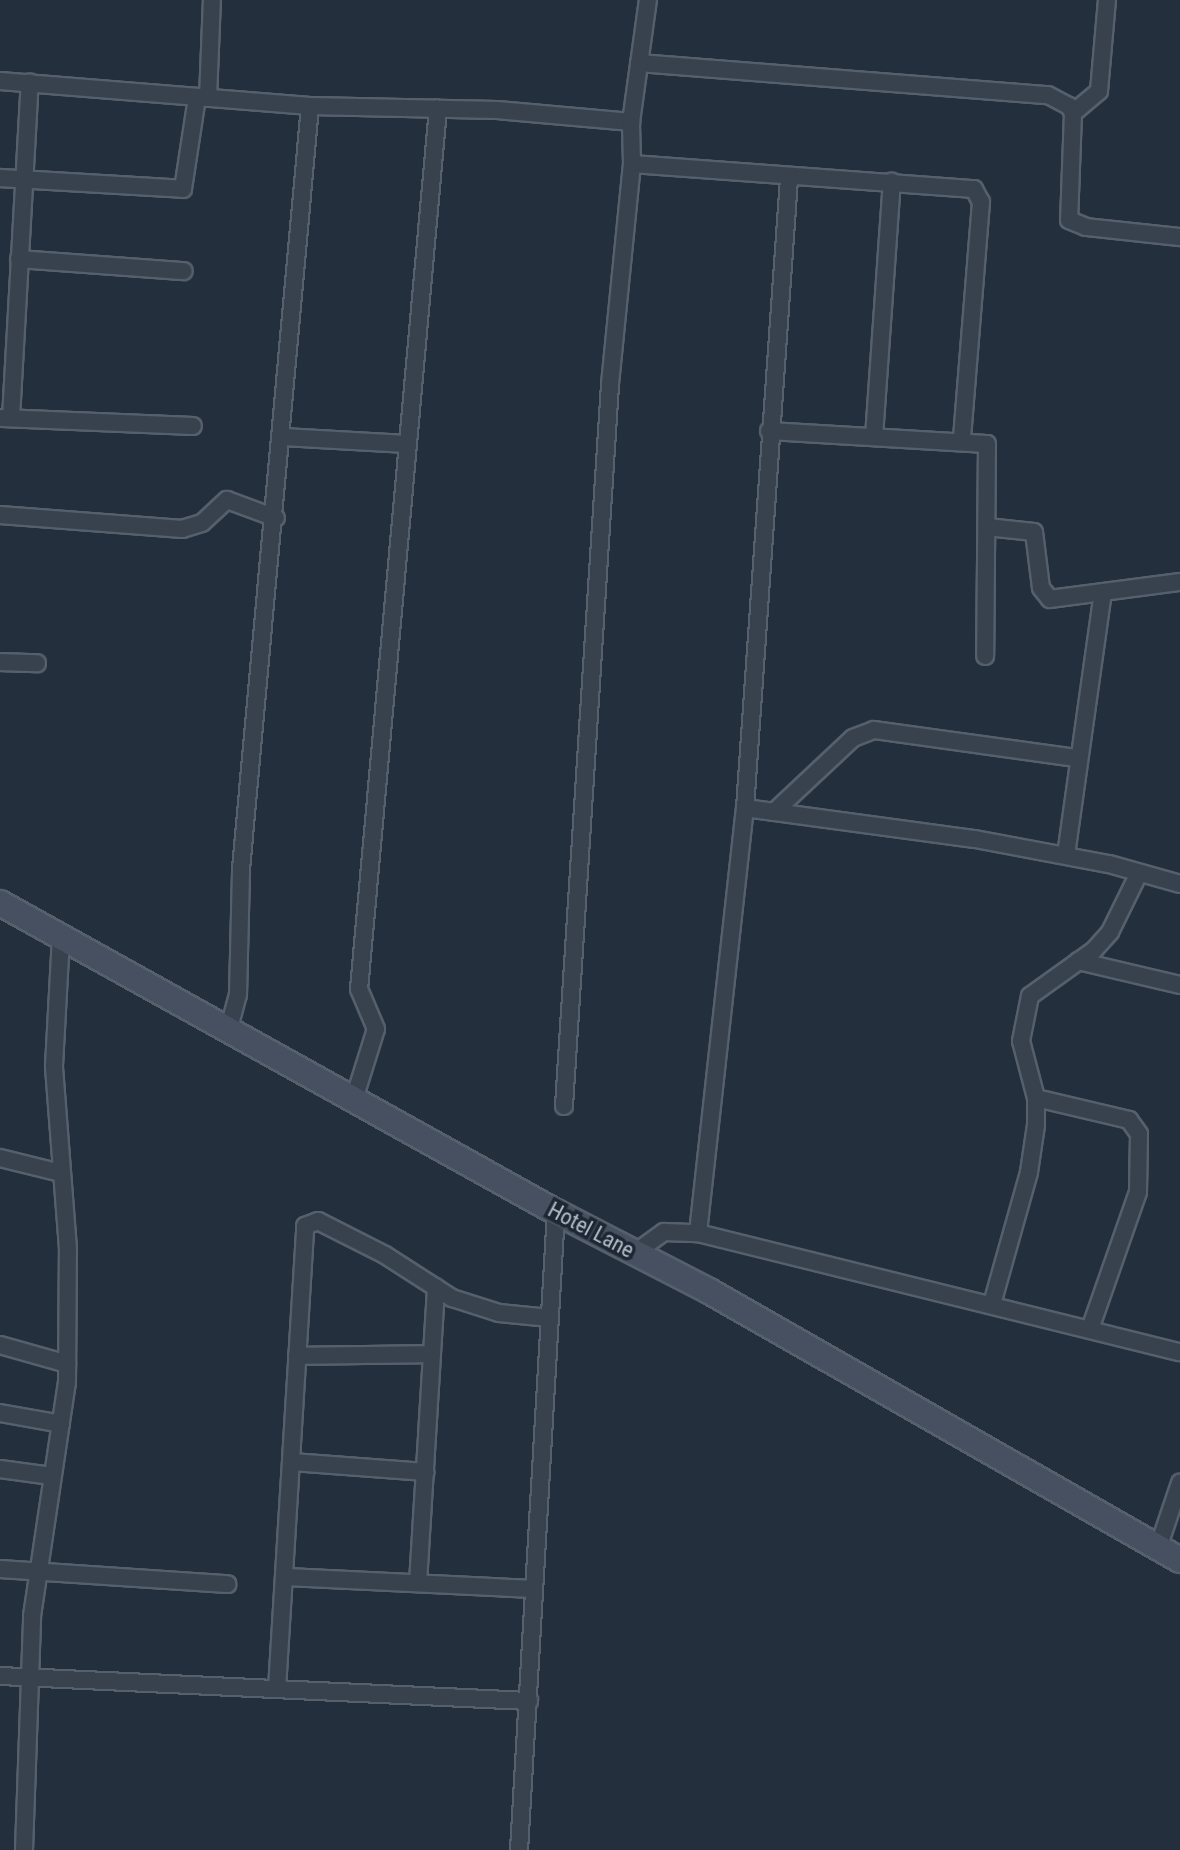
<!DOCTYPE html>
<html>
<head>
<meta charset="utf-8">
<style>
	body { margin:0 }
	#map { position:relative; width:1180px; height:1850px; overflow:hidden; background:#242f3e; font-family:"Roboto Condensed",sans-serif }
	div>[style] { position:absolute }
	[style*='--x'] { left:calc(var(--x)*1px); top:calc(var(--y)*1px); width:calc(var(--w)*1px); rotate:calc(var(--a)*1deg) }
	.roads { filter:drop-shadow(2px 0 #565f6c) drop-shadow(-2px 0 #565f6c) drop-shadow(0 2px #565f6c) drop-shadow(0 -2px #565f6c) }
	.street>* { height:16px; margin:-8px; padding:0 8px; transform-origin:8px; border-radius:8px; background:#38414e }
	.secondary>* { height:24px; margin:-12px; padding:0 12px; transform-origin:12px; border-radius:12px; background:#465061 }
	span { translate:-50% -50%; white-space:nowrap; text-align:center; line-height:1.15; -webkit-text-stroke:7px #1d2633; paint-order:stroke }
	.street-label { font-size:22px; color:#b4bcc9 }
</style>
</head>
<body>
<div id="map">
	<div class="roads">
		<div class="street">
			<div style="--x:639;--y:63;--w:410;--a:4.5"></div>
			<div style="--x:1048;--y:95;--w:24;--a:28"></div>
			<div style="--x:1069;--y:106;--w:8;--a:60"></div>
			<div style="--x:1073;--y:113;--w:107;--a:92.1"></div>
			<div style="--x:1069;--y:220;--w:18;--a:22"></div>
			<div style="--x:1086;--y:227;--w:95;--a:6.1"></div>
			<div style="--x:0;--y:81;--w:311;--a:4.6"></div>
			<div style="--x:310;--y:106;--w:187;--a:1.2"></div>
			<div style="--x:497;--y:110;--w:135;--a:5.1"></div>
			<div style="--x:208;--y:98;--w:98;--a:-87.7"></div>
			<div style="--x:1073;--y:113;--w:34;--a:-40"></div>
			<div style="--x:1099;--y:91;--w:91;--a:-85"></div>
			<div style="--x:632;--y:164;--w:343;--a:4.2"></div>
			<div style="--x:974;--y:189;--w:15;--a:62"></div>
			<div style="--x:981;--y:202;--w:239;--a:94.6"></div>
			<div style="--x:0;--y:178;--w:183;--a:3.4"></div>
			<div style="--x:183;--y:189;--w:93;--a:-81.3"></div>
			<div style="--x:19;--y:259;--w:165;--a:4.2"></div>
			<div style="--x:2;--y:418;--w:191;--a:2.4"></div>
			<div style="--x:11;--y:418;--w:336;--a:-86.8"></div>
			<div style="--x:769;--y:431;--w:218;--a:3.4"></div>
			<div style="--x:987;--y:444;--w:212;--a:90.5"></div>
			<div style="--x:283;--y:437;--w:124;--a:3.2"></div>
			<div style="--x:874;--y:437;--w:256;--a:-86"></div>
			<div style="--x:0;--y:515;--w:183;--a:4.4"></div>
			<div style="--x:182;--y:529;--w:21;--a:-17"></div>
			<div style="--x:202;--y:523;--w:34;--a:-43"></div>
			<div style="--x:227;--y:500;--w:52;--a:20.2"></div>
			<div style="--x:987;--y:527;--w:47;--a:6.1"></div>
			<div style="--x:1034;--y:532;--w:56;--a:82.9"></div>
			<div style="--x:1041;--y:588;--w:14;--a:51"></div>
			<div style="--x:1050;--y:599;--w:131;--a:-7.5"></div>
			<div style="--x:0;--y:662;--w:37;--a:2"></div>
			<div style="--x:745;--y:808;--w:232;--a:7.7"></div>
			<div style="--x:975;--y:839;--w:136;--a:10.6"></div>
			<div style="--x:1109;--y:864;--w:74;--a:15.7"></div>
			<div style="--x:774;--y:812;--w:108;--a:-43.1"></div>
			<div style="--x:853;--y:738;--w:22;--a:-21"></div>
			<div style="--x:874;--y:730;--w:205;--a:7.9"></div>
			<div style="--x:1066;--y:855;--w:265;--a:-82"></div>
			<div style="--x:1078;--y:961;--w:105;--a:13.2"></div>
			<div style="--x:229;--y:1028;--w:34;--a:-75"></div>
			<div style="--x:238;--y:995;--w:126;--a:-88.6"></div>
			<div style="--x:241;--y:869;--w:766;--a:-84.83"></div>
			<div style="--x:355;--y:1096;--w:70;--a:-72.6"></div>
			<div style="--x:376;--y:1029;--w:43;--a:-113"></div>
			<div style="--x:359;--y:989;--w:884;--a:-84.87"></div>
			<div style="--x:1036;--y:1098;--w:96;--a:13.3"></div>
			<div style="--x:1129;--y:1120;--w:17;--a:54"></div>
			<div style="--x:1139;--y:1134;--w:58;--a:91"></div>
			<div style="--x:1138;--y:1192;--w:145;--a:109.3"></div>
			<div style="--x:564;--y:1106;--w:723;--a:-86.35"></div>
			<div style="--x:610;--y:384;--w:221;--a:-84.3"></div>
			<div style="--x:632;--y:164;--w:42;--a:-91.4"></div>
			<div style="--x:631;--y:122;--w:123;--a:-82.1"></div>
			<div style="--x:0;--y:1158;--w:63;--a:13.8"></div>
			<div style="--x:698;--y:1233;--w:428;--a:-83.7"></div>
			<div style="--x:745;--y:808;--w:632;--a:-86"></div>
			<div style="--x:635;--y:1253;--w:36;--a:-36"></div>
			<div style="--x:664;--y:1232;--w:34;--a:2"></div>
			<div style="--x:698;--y:1233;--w:496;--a:13.9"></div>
			<div style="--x:992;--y:1304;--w:137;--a:-74.3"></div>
			<div style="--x:1029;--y:1172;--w:48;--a:-81.5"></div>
			<div style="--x:1036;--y:1125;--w:27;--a:-90"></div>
			<div style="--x:1036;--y:1098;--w:59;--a:-104.7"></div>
			<div style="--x:1021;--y:1041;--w:46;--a:-78.7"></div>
			<div style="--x:1030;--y:996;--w:79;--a:-35.7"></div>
			<div style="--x:1094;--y:950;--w:24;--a:-48"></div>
			<div style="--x:1110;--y:932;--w:66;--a:-63.8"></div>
			<div style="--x:0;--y:1345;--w:70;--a:15.8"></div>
			<div style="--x:297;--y:1356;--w:135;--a:-0.8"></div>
			<div style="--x:0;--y:1413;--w:62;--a:10.2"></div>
			<div style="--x:292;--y:1462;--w:134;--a:4.3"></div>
			<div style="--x:0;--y:1469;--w:52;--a:7.7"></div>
			<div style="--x:1158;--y:1548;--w:69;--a:-71.3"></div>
			<div style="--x:0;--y:1569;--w:228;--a:3.8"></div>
			<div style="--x:287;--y:1577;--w:247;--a:2.8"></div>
			<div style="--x:418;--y:1583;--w:296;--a:-86.5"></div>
			<div style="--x:0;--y:1676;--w:530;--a:2.71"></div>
			<div style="--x:277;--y:1689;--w:464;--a:-86.5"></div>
			<div style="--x:305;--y:1226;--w:14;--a:-21"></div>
			<div style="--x:318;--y:1221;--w:75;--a:26.9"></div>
			<div style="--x:385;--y:1255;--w:80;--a:32.7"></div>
			<div style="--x:452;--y:1298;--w:49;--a:17.7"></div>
			<div style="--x:499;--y:1313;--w:51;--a:5.6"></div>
			<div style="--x:24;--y:1850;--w:234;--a:-88"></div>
			<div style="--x:32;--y:1616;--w:236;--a:-81.5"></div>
			<div style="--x:67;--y:1383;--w:134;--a:-89.6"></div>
			<div style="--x:68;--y:1249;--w:184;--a:-94.4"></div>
			<div style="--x:54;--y:1066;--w:129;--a:-86.9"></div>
			<div style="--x:519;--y:1850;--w:639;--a:-86.68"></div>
		</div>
		<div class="secondary">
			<div style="--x:0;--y:903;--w:636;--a:29.06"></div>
			<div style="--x:556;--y:1212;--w:172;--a:27.3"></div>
			<div style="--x:709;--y:1291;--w:542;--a:29.73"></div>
		</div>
	</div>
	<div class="street-label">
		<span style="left:591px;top:1230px;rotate:28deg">Hotel Lane</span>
	</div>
</div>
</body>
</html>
